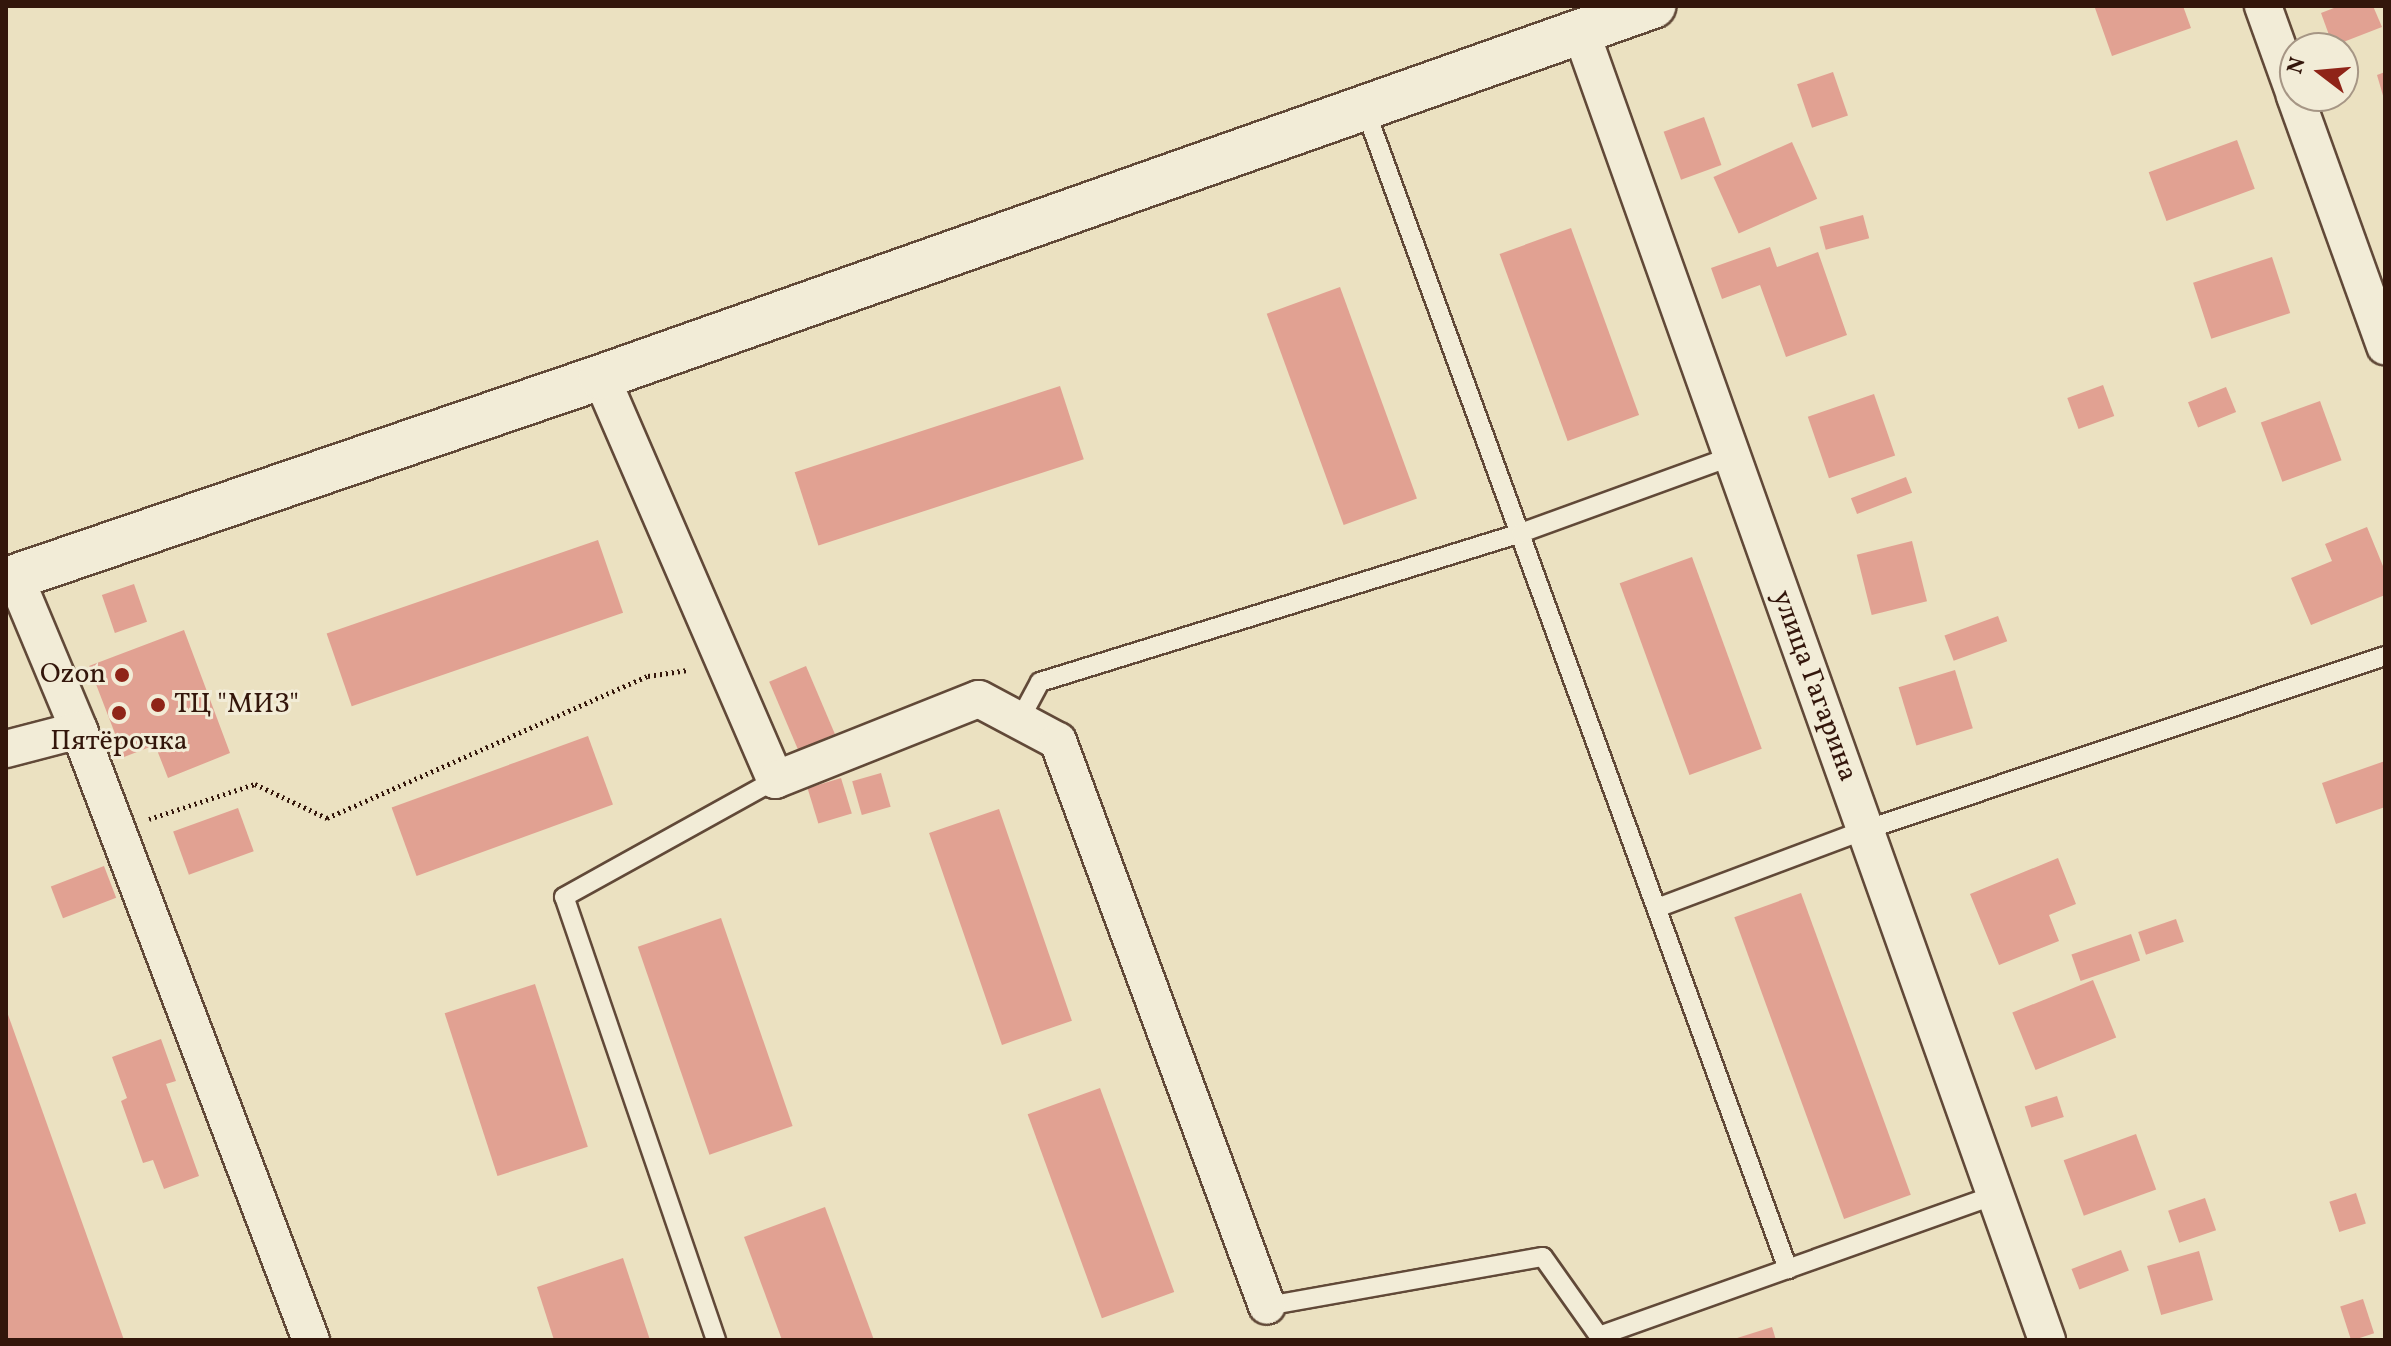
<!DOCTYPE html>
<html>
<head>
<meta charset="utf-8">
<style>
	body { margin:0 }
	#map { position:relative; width:2391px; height:1346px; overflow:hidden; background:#ebe1c1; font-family:Vollkorn,serif }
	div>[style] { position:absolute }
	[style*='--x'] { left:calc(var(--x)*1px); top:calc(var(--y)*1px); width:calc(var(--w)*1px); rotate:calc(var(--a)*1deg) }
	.building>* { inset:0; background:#e1a192; transform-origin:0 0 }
	.path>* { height:5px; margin-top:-2.5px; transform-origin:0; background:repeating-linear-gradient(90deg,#33160b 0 2px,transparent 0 6px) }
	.roads { filter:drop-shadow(2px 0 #614938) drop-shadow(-2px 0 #614938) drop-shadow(0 2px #614938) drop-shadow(0 -2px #614938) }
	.service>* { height:18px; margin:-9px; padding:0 9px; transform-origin:9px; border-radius:9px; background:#f2ecd7 }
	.minor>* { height:36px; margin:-18px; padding:0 18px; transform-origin:18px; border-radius:18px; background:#f2ecd7 }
	.tertiary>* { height:44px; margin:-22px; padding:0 22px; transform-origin:22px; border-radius:22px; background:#f2ecd7 }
	.dots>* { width:22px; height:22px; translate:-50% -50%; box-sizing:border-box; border:4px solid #f2ecd7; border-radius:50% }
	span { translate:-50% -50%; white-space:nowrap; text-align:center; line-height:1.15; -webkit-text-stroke:6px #f2ecd7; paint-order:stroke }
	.poi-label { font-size:28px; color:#33160b }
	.right { translate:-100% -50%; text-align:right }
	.left { translate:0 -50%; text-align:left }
	.street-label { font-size:28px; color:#33160b }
	.frame { position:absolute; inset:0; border:8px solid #33160b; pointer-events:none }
	.north { position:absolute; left:2279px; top:32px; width:80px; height:80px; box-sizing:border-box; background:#f2ecd7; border:2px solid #a69685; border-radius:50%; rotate:286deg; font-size:22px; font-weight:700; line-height:32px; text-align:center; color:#33160b }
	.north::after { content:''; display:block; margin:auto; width:28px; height:36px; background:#8f2418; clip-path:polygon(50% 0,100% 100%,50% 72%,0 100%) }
</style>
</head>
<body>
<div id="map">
	<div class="building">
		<div style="clip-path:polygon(2100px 6px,2183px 6px,2191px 28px,2112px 56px,2095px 8px)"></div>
		<div style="clip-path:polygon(2339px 6px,2373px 6px,2382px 27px,2333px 46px,2321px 13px)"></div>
		<div style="left:1833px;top:72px;width:46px;height:38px;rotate:71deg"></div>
		<div style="clip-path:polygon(2385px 72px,2385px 98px,2384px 99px,2377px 75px)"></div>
		<div style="left:1704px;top:117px;width:51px;height:43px;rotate:70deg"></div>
		<div style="left:2237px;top:140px;width:52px;height:94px;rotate:70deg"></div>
		<div style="left:1792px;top:142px;width:62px;height:86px;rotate:66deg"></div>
		<div style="left:1863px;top:215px;width:24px;height:45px;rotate:75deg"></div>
		<div style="left:1571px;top:228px;width:199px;height:76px;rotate:70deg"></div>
		<div style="clip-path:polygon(1770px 247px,1777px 267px,1818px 252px,1847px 335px,1786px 357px,1760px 285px,1722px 299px,1711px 268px)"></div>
		<div style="left:2272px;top:257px;width:59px;height:83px;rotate:72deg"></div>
		<div style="left:1340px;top:287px;width:225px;height:78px;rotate:70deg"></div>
		<div style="left:2103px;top:385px;width:33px;height:38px;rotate:70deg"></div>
		<div style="left:1060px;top:386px;width:77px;height:279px;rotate:72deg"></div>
		<div style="left:2226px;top:387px;width:27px;height:41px;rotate:68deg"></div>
		<div style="left:1874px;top:394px;width:65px;height:70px;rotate:71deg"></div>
		<div style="left:2320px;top:401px;width:63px;height:63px;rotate:70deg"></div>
		<div style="left:1906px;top:477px;width:17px;height:59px;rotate:69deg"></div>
		<div style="clip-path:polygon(2367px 527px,2385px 571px,2385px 595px,2311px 625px,2291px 578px,2332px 561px,2325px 544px)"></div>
		<div style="left:598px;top:540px;width:77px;height:287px;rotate:71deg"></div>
		<div style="left:1912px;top:541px;width:62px;height:57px;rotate:76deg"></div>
		<div style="left:1692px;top:557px;width:204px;height:77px;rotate:70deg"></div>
		<div style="left:134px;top:584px;width:40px;height:34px;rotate:71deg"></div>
		<div style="left:1998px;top:616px;width:27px;height:57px;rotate:70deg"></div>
		<div style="clip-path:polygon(184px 630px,230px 753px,168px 778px,155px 745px,124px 757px,89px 666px)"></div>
		<div style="left:806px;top:666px;width:74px;height:40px;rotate:67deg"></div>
		<div style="left:1955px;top:670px;width:61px;height:59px;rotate:73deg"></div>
		<div style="left:588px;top:736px;width:73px;height:209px;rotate:70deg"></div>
		<div style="clip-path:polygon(2385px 761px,2385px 807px,2336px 824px,2322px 783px)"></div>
		<div style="left:881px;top:773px;width:35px;height:30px;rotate:74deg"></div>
		<div style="left:841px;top:778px;width:37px;height:35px;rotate:73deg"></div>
		<div style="left:238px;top:808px;width:46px;height:69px;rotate:70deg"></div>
		<div style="left:999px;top:809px;width:224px;height:74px;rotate:71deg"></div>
		<div style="clip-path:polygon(2058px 858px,2076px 904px,2049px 915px,2059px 941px,1999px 965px,1970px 894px)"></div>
		<div style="left:104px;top:866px;width:34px;height:57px;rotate:69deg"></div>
		<div style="left:1801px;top:893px;width:321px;height:71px;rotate:70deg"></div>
		<div style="left:721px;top:918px;width:220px;height:88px;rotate:71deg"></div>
		<div style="left:2176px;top:919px;width:24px;height:40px;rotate:71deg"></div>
		<div style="left:2131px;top:934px;width:28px;height:63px;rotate:71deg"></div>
		<div style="left:2093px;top:980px;width:62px;height:87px;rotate:68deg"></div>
		<div style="left:535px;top:984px;width:171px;height:95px;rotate:72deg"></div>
		<div style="clip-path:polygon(6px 1009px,124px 1340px,6px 1340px)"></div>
		<div style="clip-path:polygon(161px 1039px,176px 1081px,166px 1084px,199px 1176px,164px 1189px,153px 1160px,143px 1163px,121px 1101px,127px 1098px,112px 1057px)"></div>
		<div style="left:1100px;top:1088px;width:217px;height:77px;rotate:70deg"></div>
		<div style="left:2057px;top:1096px;width:22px;height:34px;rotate:72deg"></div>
		<div style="left:2136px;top:1134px;width:59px;height:77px;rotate:70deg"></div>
		<div style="left:2356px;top:1193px;width:32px;height:28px;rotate:72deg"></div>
		<div style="left:2205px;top:1198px;width:34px;height:39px;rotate:71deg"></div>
		<div style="clip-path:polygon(825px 1207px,874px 1340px,782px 1340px,744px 1237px)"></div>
		<div style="left:2121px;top:1250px;width:22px;height:53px;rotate:69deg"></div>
		<div style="left:2199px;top:1251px;width:51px;height:54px;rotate:74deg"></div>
		<div style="clip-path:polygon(623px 1258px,650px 1340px,554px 1340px,537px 1287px)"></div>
		<div style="left:2363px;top:1299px;width:36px;height:24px;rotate:72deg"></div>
		<div style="clip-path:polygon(1772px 1327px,1776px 1340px,1734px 1340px,1734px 1339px)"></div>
	</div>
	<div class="path">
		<div style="--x:149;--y:819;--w:112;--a:-18.3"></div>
		<div style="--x:255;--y:784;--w:80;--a:25.3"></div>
		<div style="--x:327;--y:818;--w:351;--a:-23.9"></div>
		<div style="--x:648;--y:676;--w:40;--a:-8.5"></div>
	</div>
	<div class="roads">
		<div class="service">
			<div style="--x:1365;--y:109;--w:1235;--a:69.97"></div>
			<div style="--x:1019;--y:721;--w:44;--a:-61.7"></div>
			<div style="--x:1040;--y:682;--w:504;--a:-17.21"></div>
			<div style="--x:1521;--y:533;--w:225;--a:-20"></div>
			<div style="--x:1657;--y:908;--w:222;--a:-20.6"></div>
			<div style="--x:1865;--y:830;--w:548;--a:-18.5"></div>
			<div style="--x:1267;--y:1306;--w:280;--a:-10.1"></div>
			<div style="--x:1543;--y:1257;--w:97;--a:54.7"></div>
			<div style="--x:1599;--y:1336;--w:419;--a:-19.6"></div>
			<div style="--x:716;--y:1340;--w:468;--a:-108.9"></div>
			<div style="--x:564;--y:897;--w:241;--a:-29"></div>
		</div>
		<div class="minor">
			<div style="--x:2263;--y:6;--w:95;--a:70.2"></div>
			<div style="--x:1581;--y:32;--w:1389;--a:70.39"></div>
			<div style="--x:2295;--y:96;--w:266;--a:70.2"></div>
			<div style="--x:601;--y:377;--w:439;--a:66.6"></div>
			<div style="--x:775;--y:780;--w:219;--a:-21.7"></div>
			<div style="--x:979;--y:699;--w:89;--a:28"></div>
			<div style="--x:1058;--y:741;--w:602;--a:69.7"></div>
			<div style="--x:15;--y:577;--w:166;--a:67.3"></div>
			<div style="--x:79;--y:730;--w:653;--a:69.18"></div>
			<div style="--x:6;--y:749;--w:75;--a:-14.6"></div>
		</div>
		<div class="tertiary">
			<div style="--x:6;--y:580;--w:629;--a:-18.84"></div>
			<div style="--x:601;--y:377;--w:1116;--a:-19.43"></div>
		</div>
	</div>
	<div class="dots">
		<div style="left:122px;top:675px;background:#8f2418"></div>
		<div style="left:158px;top:705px;background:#8f2418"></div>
		<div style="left:119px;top:713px;background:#8f2418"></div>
	</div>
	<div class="poi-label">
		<span class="right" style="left:106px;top:675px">Ozon</span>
		<span class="left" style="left:174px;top:705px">ТЦ "МИЗ"</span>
		<span style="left:119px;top:742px">Пятёрочка</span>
	</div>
	<div class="street-label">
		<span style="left:1814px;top:686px;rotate:70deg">улица Гагарина</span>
	</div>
	<div class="frame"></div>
	<div class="north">N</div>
</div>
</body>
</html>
